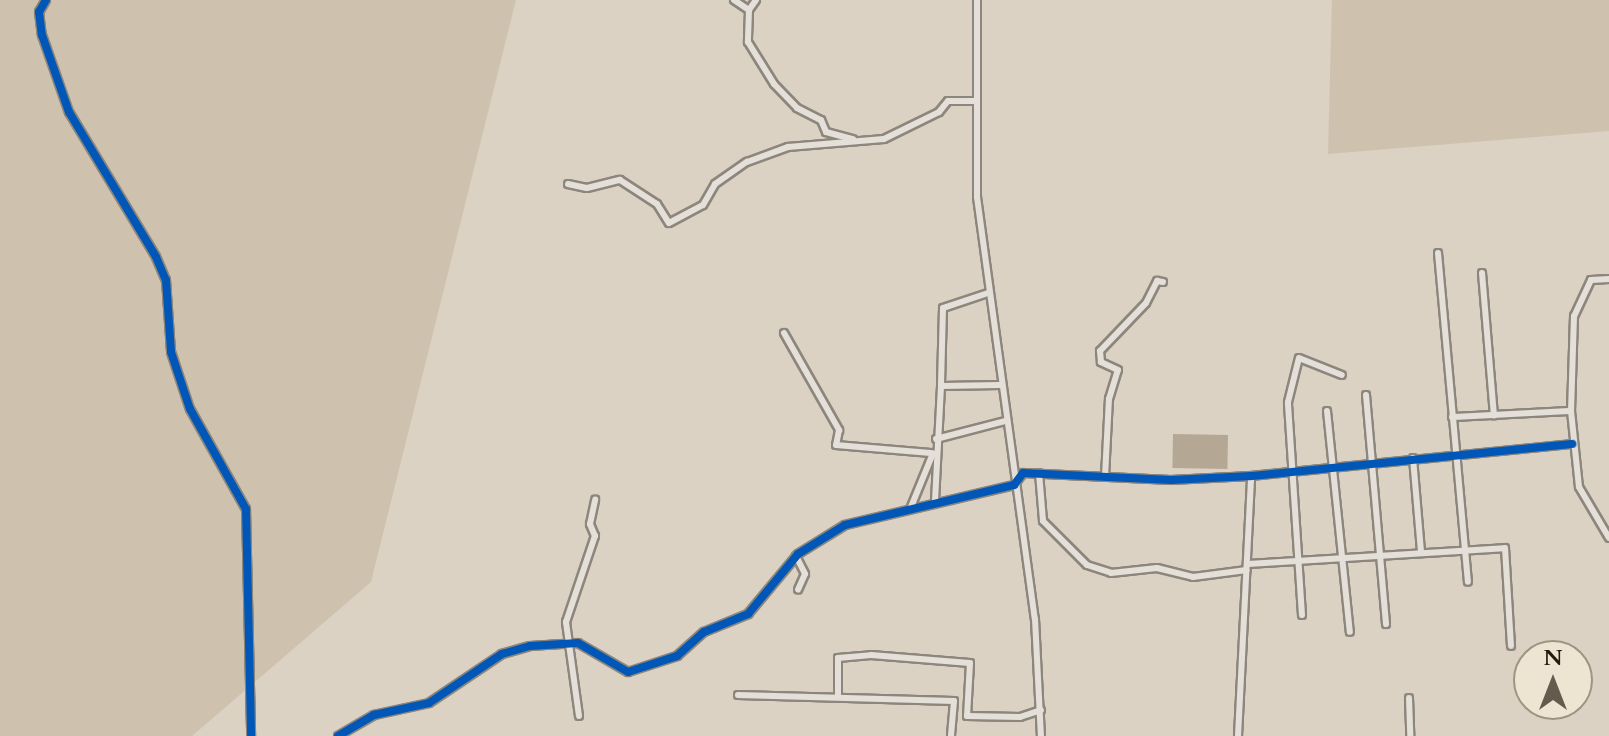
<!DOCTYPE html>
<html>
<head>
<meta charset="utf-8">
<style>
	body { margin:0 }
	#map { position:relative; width:1609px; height:736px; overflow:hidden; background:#dbd2c4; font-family:Cardo,serif }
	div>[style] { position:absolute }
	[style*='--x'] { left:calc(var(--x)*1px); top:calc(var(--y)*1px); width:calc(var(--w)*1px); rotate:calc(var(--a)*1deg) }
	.green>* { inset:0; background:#cec2af }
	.water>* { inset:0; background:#b4a894; transform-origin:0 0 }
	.roads { filter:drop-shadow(2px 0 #8c867c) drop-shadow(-2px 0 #8c867c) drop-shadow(0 2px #8c867c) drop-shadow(0 -2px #8c867c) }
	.minor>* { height:6px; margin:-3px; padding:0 3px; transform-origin:3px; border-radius:3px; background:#e4dfd8 }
	.cycleway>* { height:8px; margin:-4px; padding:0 4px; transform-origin:4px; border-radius:4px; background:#0057b8 }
	span { translate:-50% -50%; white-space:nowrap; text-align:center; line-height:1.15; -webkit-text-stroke:7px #eee4d2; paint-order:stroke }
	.north { position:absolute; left:1513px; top:640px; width:80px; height:80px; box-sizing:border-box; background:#eee4d2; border:2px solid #9d9484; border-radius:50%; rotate:0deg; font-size:22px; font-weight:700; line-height:32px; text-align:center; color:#241b0f }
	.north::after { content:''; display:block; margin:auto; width:28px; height:36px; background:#645b4e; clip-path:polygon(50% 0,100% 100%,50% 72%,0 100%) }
</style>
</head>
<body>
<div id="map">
	<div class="green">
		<div style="clip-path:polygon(0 0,516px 0,371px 582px,192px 736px,0 736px)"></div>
		<div style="clip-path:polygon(1332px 0,1609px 0,1609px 131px,1328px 154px)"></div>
	</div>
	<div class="water">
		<div style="left:1173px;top:434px;width:55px;height:34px;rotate:1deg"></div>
	</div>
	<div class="roads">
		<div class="minor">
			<div style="--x:46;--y:0;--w:14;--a:120"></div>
			<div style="--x:39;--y:12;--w:23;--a:83"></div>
			<div style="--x:42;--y:35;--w:82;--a:70.7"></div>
			<div style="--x:69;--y:112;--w:169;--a:59"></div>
			<div style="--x:156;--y:257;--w:25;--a:67"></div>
			<div style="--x:166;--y:280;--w:72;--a:86"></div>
			<div style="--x:171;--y:352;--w:60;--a:71.6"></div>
			<div style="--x:190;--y:409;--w:115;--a:60.8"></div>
			<div style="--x:246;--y:509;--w:227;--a:88.7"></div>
			<div style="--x:734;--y:0;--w:18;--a:34"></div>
			<div style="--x:756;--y:0;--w:12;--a:125"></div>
			<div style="--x:749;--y:10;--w:32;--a:92"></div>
			<div style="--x:748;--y:42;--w:49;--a:58.2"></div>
			<div style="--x:774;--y:84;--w:33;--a:46"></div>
			<div style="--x:797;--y:108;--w:27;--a:27"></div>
			<div style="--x:821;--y:120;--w:13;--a:67"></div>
			<div style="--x:826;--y:132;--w:28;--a:15"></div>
			<div style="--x:977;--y:0;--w:197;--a:90"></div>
			<div style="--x:977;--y:197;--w:426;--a:82.2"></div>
			<div style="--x:1035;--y:619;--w:117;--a:87.1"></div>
			<div style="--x:568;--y:184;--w:19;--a:12"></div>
			<div style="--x:587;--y:188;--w:34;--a:-14"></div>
			<div style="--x:620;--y:180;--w:44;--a:33"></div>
			<div style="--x:657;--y:204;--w:22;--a:58"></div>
			<div style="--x:669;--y:223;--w:38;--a:-28"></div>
			<div style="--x:703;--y:205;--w:24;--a:-60"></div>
			<div style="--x:715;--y:184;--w:39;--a:-35"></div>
			<div style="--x:747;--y:162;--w:44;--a:-20.1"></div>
			<div style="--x:788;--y:147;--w:96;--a:-4.8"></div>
			<div style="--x:884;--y:139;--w:61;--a:-26.1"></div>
			<div style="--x:939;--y:112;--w:14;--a:-51"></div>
			<div style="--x:948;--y:101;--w:26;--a:0"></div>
			<div style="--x:1438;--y:253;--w:330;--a:84.8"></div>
			<div style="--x:1482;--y:273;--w:143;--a:85.2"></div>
			<div style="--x:1609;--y:279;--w:18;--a:177"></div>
			<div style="--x:1591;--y:280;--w:40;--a:115"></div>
			<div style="--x:1574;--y:316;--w:95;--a:91.8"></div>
			<div style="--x:1571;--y:411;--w:76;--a:84"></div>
			<div style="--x:1579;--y:487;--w:59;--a:59.5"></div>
			<div style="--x:988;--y:293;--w:47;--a:161.6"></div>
			<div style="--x:943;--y:308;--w:78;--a:91.5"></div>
			<div style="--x:941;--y:386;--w:59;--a:-1"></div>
			<div style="--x:784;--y:333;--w:112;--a:60.4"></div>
			<div style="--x:839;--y:430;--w:15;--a:101"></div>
			<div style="--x:836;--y:445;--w:95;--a:4.8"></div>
			<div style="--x:1366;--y:395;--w:230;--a:85"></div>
			<div style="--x:1327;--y:411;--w:222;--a:84.1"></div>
			<div style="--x:1452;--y:417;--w:119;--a:-2.9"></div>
			<div style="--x:936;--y:439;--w:71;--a:-14.6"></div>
			<div style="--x:1413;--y:458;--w:94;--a:85.1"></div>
			<div style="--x:1039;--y:473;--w:48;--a:85.2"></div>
			<div style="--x:1043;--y:521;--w:62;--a:45"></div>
			<div style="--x:1087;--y:565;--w:25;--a:18"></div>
			<div style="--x:1111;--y:573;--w:46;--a:-6.2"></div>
			<div style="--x:1157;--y:568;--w:37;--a:14"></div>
			<div style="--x:1193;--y:577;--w:54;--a:-7.4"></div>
			<div style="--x:1105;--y:477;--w:78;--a:-87.1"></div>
			<div style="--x:1109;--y:399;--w:30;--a:-73"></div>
			<div style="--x:1118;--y:370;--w:19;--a:-155"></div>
			<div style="--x:1101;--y:362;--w:11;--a:-95"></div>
			<div style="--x:1100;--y:351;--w:66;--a:-46.2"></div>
			<div style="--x:1146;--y:303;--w:25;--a:-63"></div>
			<div style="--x:1157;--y:281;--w:6;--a:9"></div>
			<div style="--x:935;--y:501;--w:115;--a:-87"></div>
			<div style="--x:911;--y:507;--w:58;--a:-67.8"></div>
			<div style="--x:796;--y:556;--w:20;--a:63"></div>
			<div style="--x:805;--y:574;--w:17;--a:114"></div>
			<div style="--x:1247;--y:564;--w:258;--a:-3.5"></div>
			<div style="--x:1505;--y:548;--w:98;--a:86.5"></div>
			<div style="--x:1302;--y:615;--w:213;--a:-93.8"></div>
			<div style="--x:1288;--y:402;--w:45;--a:-76"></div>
			<div style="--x:1299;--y:358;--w:46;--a:21.6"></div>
			<div style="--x:738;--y:695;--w:216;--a:1.6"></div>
			<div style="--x:954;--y:701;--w:35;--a:95"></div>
			<div style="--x:838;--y:696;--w:38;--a:-90"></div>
			<div style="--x:838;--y:658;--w:33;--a:-5"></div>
			<div style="--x:871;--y:655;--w:99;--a:4.6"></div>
			<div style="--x:970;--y:663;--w:53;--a:93.2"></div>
			<div style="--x:967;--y:716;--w:53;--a:1.1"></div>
			<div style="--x:1020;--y:717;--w:22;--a:-18"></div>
			<div style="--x:1409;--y:698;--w:38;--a:88"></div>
			<div style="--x:579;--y:716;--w:95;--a:-97.9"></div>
			<div style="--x:566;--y:622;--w:91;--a:-71.4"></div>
			<div style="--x:595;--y:536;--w:13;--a:-113"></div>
			<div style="--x:590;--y:524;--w:25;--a:-78"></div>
			<div style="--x:338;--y:736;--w:42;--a:-30.3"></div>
			<div style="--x:374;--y:715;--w:56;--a:-12.3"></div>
			<div style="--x:429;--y:703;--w:88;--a:-33.9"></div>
			<div style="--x:502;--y:654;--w:29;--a:-16"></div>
			<div style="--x:530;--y:646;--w:48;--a:-3.6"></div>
			<div style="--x:578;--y:643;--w:58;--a:30.1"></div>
			<div style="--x:628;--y:672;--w:52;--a:-18.1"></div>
			<div style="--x:677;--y:656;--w:36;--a:-42"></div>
			<div style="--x:704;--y:632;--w:48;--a:-22.2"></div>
			<div style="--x:748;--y:614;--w:78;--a:-50.2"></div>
			<div style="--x:798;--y:554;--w:55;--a:-31.7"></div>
			<div style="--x:845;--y:525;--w:174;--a:-13.3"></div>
			<div style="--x:1014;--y:485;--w:15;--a:-53"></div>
			<div style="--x:1023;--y:473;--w:148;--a:2.7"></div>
			<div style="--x:1171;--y:480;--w:80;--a:-2.9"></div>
			<div style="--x:1251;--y:476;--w:323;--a:-5.7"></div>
			<div style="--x:1238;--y:736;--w:260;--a:-87.1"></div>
		</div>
	</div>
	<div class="cycleway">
		<div style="--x:46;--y:0;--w:14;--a:120"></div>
		<div style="--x:39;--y:12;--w:23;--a:83"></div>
		<div style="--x:42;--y:35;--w:82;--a:70.7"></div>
		<div style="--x:69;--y:112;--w:169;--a:59"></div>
		<div style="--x:156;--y:257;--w:25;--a:67"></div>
		<div style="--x:166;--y:280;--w:72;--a:86"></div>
		<div style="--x:171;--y:352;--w:60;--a:71.6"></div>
		<div style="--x:190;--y:409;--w:115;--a:60.8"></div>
		<div style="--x:246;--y:509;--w:227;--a:88.7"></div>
		<div style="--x:338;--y:736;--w:42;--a:-30.3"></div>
		<div style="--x:374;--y:715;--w:56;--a:-12.3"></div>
		<div style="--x:429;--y:703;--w:88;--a:-33.9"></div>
		<div style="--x:502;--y:654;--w:29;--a:-16"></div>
		<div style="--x:530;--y:646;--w:48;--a:-3.6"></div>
		<div style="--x:578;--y:643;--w:58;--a:30.1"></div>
		<div style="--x:628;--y:672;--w:52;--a:-18.1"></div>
		<div style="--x:677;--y:656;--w:36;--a:-42"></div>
		<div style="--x:704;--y:632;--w:48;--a:-22.2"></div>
		<div style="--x:748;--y:614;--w:78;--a:-50.2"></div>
		<div style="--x:798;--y:554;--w:55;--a:-31.7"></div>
		<div style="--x:845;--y:525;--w:174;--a:-13.3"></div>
		<div style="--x:1014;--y:485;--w:15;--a:-53"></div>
		<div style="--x:1023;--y:473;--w:148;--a:2.7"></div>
		<div style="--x:1171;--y:480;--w:80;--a:-2.9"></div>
		<div style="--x:1251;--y:476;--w:323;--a:-5.7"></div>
	</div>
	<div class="north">N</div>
</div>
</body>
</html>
